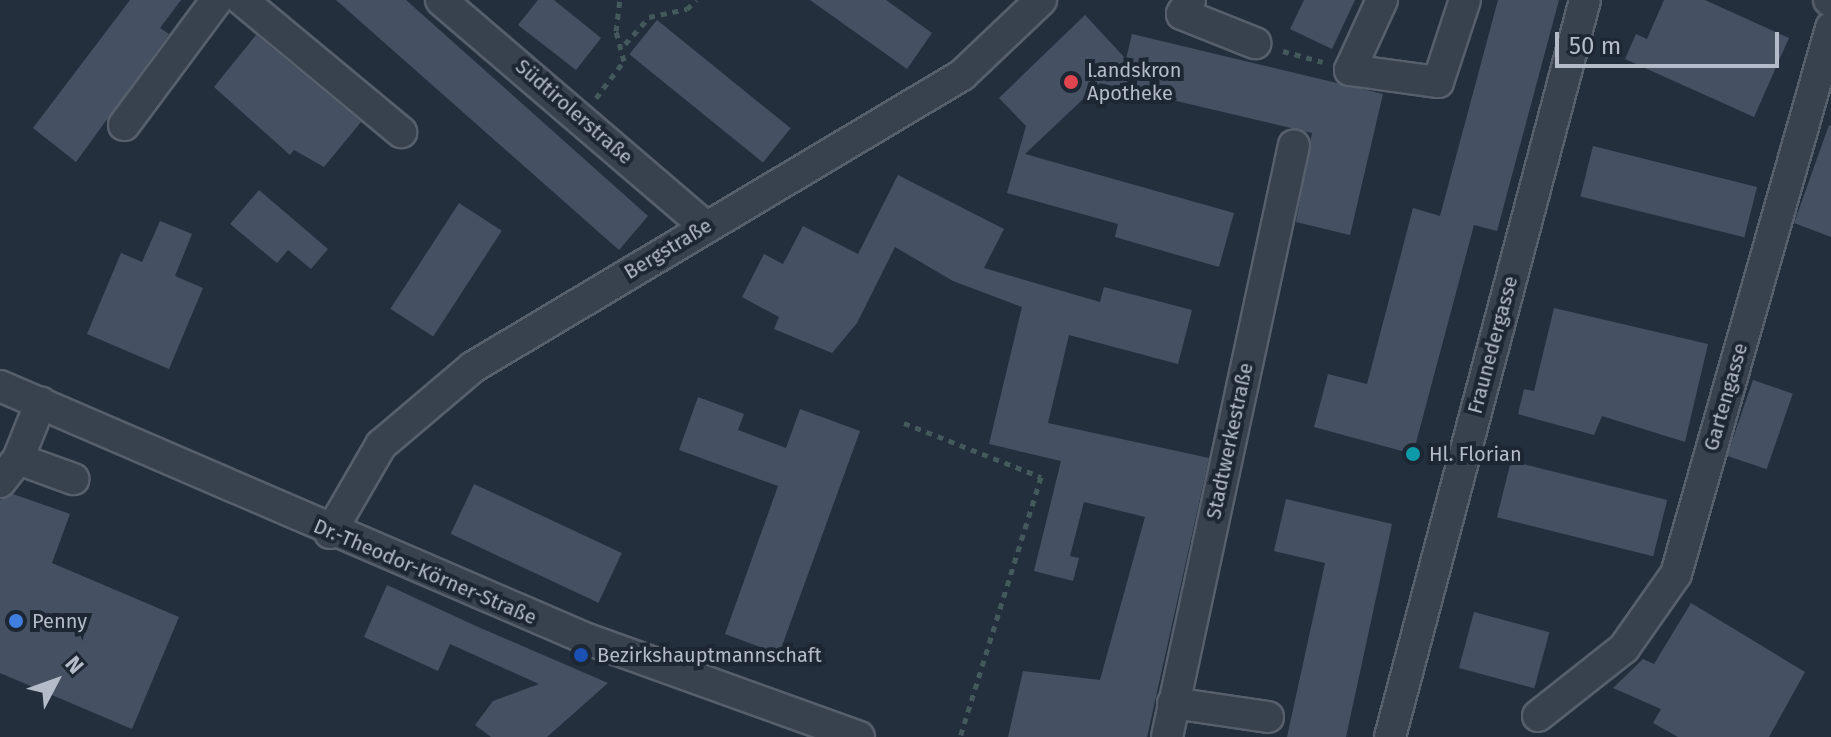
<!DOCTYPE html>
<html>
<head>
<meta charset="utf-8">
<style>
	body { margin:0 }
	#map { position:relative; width:1831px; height:737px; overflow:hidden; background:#242f3e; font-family:"Fira Sans",sans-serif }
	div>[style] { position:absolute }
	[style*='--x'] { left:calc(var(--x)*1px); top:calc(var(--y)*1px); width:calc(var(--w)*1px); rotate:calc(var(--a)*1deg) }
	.building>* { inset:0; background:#455162; transform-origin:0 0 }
	.path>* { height:5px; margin-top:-2.5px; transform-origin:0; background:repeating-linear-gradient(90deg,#44595c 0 6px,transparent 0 12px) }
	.roads { filter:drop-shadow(2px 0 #565f6c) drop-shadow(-2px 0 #565f6c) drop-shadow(0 2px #565f6c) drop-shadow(0 -2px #565f6c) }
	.minor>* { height:30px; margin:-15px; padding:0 15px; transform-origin:15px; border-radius:15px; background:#38414e }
	.dots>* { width:22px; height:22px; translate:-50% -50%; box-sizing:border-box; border:4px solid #1d2633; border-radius:50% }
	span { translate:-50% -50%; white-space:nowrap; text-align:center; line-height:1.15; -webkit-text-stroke:8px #1d2633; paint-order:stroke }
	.poi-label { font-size:20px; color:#b4bcc9 }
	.left { translate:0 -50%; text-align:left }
	.street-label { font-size:20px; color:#b4bcc9 }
	.north { position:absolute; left:16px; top:641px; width:80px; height:80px; -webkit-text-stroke:6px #1d2633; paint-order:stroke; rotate:49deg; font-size:22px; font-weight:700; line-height:32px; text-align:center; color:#b4bcc9 }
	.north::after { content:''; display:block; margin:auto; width:28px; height:36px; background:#b4bcc9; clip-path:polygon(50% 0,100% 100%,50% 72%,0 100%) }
	.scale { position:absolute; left:1555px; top:32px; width:224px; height:36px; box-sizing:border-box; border:4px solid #b4bcc9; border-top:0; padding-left:10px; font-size:24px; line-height:28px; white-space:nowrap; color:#b4bcc9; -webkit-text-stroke:6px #1d2633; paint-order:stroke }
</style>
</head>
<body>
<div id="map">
	<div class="building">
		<div style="clip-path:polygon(130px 0,181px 0,160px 28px,169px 34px,76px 162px,33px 128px)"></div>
		<div style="clip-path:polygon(336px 0,406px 0,648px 216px,619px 250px)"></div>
		<div style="clip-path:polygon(538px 0,554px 0,601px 38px,576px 70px,518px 25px)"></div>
		<div style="clip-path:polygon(810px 0,886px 0,932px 33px,907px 69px)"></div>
		<div style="clip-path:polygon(1304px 0,1355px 0,1332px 49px,1290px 29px)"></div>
		<div style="clip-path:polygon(1498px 0,1559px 0,1497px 231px,1474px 225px,1413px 454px,1314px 427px,1328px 374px,1367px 384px,1413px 208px,1440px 216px)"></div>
		<div style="clip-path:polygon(1664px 0,1705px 0,1789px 38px,1754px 117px,1625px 59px,1636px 34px,1647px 39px)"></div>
		<div style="clip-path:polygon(1085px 15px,1126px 59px,1132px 34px,1383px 94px,1350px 235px,1296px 222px,1312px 133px,1100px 83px,1025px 154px,1234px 213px,1219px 267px,1115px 237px,1118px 224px,1007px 193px,1026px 126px,999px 98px)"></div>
		<div style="left:657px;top:20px;width:172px;height:44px;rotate:39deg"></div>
		<div style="clip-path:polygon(256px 35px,361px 122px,324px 167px,294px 150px,290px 155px,214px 87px)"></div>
		<div style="clip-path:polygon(1829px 125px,1831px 126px,1831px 237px,1794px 223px)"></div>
		<div style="left:1593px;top:146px;width:169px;height:52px;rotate:14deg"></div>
		<div style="clip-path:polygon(898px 175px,1004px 229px,984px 268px,1100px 302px,1104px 287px,1192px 310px,1178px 364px,1069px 335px,1048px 423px,1209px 458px,1147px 737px,1008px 737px,1023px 671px,1100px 680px,1145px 517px,1084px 502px,1070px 556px,1079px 558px,1073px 581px,1034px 571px,1061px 461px,989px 444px,1022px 307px,953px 281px,895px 247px,857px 323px,832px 353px,774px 329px,779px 317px,742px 297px,764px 254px,783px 264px,803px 226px,858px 254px)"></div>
		<div style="clip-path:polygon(259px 190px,328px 249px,311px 269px,288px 250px,277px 263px,230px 224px)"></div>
		<div style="left:459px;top:203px;width:51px;height:126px;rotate:33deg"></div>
		<div style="clip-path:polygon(160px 221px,192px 234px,175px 276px,203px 288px,169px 369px,87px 334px,121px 253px,142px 262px)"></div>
		<div style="clip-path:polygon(1554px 308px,1708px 344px,1685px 442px,1602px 416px,1594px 435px,1518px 414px,1524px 389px,1534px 391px)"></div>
		<div style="left:1753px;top:380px;width:42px;height:80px;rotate:19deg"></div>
		<div style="clip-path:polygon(698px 397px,744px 414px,738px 430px,786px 448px,800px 409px,860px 431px,779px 654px,725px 634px,778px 486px,679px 450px)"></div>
		<div style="left:1511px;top:461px;width:161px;height:58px;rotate:14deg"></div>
		<div style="left:474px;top:484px;width:163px;height:55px;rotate:25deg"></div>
		<div style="clip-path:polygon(13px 494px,70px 514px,52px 563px,179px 617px,132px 729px,0 673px,0 500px)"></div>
		<div style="clip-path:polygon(1286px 499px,1392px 524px,1346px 737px,1287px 737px,1325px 563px,1274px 551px)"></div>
		<div style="clip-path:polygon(387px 585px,476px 626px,608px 683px,547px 737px,491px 737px,475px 725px,493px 701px,539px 684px,450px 644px,438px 671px,364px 637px)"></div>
		<div style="clip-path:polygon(1691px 603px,1805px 672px,1769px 737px,1678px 737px,1653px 723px,1661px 709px,1613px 688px,1643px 659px,1654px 664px)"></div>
		<div style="left:1474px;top:612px;width:78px;height:58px;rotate:15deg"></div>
	</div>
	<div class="path">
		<div style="--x:625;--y:44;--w:36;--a:-48"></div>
		<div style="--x:649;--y:17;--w:39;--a:-12"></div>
		<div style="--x:687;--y:9;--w:13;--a:-45"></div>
		<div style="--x:1283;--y:51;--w:41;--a:15.4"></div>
		<div style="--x:596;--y:98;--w:46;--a:-52.9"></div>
		<div style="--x:624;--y:61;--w:31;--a:-105"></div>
		<div style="--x:616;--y:31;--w:31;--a:-83"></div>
		<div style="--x:904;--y:423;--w:147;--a:21.5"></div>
		<div style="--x:1041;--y:477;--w:272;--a:107.3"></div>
	</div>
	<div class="roads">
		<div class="minor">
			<div style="--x:242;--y:0;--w:207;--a:39.7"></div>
			<div style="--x:441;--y:0;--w:348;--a:40.6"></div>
			<div style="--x:1190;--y:0;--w:16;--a:120"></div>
			<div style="--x:1182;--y:14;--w:79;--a:21.7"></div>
			<div style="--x:1382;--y:0;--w:77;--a:114.6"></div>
			<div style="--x:1350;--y:70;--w:89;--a:7.8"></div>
			<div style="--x:1438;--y:82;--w:86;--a:-71.8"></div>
			<div style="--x:1829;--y:0;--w:2;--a:27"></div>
			<div style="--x:124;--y:125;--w:156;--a:-53.4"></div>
			<div style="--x:0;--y:386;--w:639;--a:23.32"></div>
			<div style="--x:587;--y:639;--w:289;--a:19.8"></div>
			<div style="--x:18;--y:459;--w:59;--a:20"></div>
			<div style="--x:0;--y:482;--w:29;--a:-52"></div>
			<div style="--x:18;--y:459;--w:61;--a:-68"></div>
			<div style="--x:330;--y:533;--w:102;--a:-59.9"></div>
			<div style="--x:381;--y:445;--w:121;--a:-40.3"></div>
			<div style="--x:473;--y:367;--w:570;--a:-30.84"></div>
			<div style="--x:962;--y:75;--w:109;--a:-43.5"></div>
			<div style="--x:1173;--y:703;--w:96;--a:8.4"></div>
			<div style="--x:1538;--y:716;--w:110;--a:-38.3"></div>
			<div style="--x:1624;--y:648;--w:90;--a:-54.9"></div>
			<div style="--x:1676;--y:574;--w:568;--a:-74.15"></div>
			<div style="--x:1167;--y:737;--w:605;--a:-77.89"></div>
			<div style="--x:1390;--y:737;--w:762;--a:-75.18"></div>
		</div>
	</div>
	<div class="dots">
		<div style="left:1071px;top:82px;background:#e0444e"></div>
		<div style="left:1413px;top:454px;background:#0f9aa8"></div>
		<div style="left:16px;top:621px;background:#3f7fe0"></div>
		<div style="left:581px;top:655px;background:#1a4fb4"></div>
	</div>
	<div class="poi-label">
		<span class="left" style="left:1087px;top:82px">Landskron<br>Apotheke</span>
		<span class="left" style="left:1429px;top:454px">Hl. Florian</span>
		<span class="left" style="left:32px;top:621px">Penny</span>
		<span class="left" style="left:597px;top:655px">Bezirkshauptmannschaft</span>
	</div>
	<div class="street-label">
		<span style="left:574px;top:112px;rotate:41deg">Südtirolerstraße</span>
		<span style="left:668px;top:249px;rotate:-31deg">Bergstraße</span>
		<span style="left:1493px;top:345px;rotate:-75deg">Fraunedergasse</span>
		<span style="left:1726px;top:397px;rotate:-74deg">Gartengasse</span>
		<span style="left:1230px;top:441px;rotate:-78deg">Stadtwerkestraße</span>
		<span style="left:425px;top:572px;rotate:23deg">Dr.-Theodor-Körner-Straße</span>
	</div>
	<div class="north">N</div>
	<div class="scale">50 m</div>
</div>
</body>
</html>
